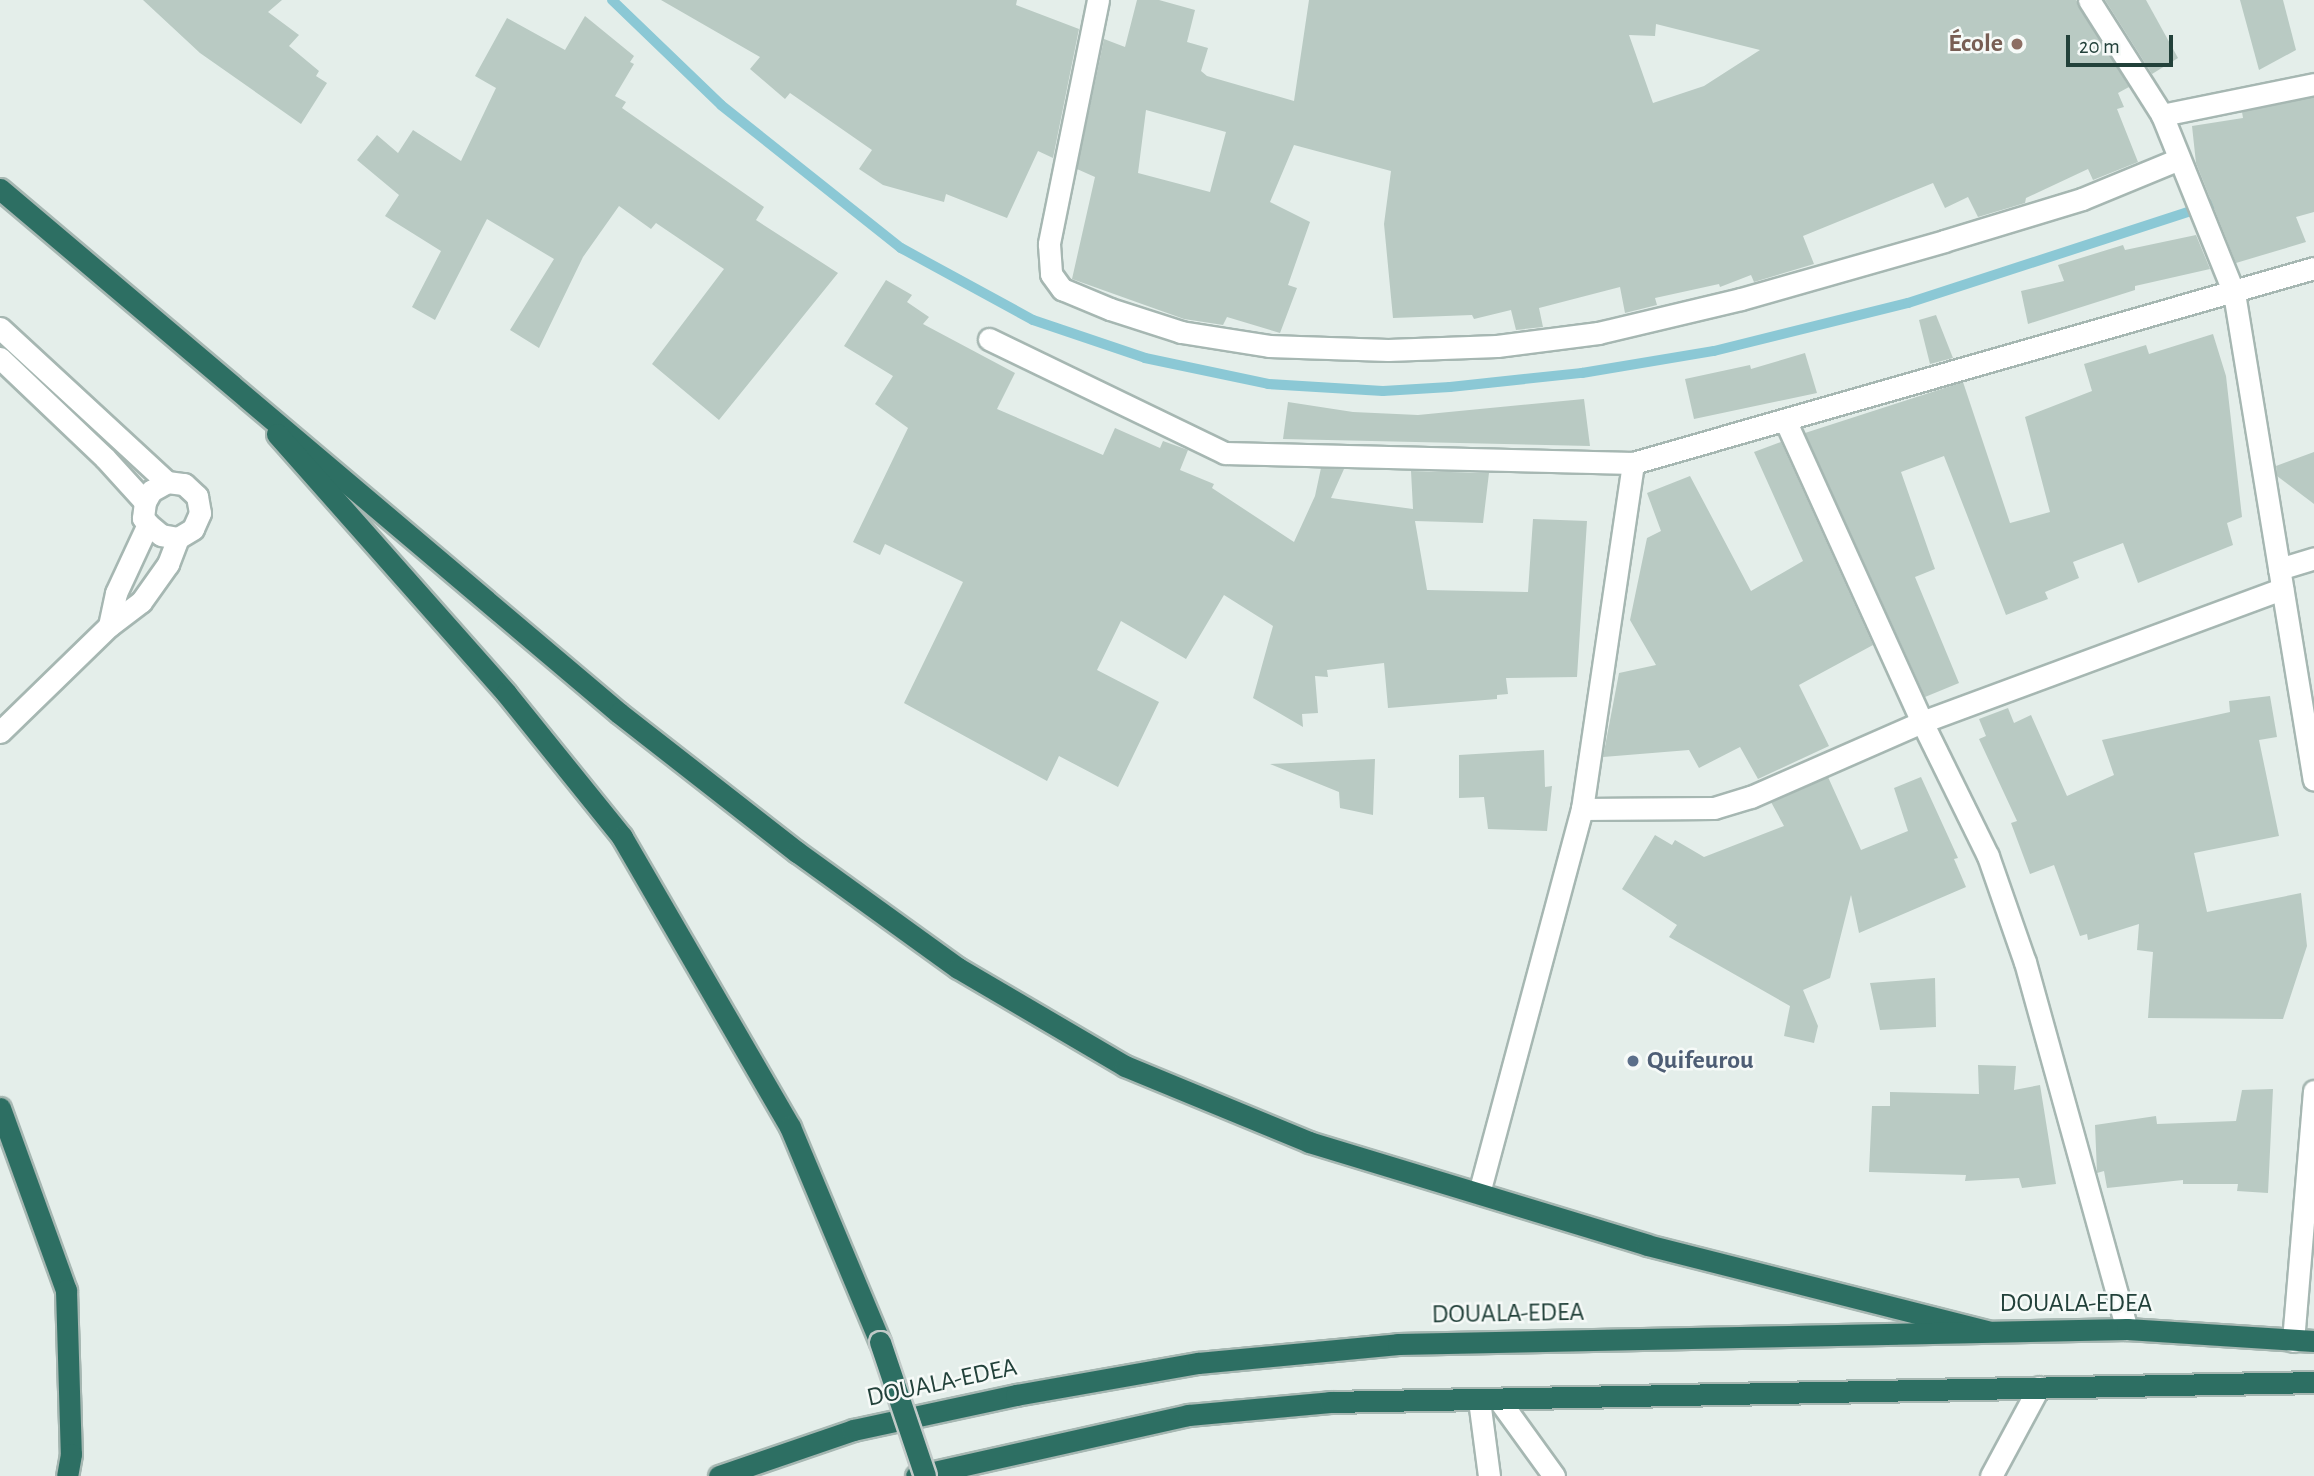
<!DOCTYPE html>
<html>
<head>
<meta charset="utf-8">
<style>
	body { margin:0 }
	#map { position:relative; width:2314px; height:1476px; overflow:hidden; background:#e4eeea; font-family:"Alegreya Sans",sans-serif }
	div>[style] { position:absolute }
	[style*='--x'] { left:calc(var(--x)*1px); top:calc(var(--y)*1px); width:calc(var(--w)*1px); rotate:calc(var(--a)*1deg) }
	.stream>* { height:10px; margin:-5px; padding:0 5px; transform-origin:5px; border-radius:5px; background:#8bc8d5 }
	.building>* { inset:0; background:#b9cac3 }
	.roads { filter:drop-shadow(2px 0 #a6b7b2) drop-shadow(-2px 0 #a6b7b2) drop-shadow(0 2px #a6b7b2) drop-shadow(0 -2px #a6b7b2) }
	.minor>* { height:21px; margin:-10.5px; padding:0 10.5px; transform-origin:10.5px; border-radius:10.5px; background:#fff }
	.highway>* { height:21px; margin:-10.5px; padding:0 10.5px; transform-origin:10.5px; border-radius:10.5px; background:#2d6f63 }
	.bridges { filter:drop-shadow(2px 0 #c1cac8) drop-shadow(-2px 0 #c1cac8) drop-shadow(0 2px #c1cac8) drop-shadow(0 -2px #c1cac8) }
	.highway-bridge>* { height:21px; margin:-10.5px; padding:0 10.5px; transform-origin:10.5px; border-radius:10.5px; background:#2d6f63 }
	.dots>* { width:19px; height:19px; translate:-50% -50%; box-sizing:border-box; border:4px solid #f6faf8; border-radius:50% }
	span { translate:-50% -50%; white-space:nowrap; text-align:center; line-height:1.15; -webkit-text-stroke:5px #f6faf8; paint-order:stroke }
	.education-label { font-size:26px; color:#785e54; font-weight:700 }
	.right { translate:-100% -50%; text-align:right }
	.service-label { font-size:26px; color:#4e5e75; font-weight:700 }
	.left { translate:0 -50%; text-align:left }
	.street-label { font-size:26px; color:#22413a }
	.scale { position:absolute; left:2066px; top:35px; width:107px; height:32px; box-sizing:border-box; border:4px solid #22413a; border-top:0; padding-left:9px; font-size:21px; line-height:24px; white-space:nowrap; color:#22413a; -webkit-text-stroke:5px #f6faf8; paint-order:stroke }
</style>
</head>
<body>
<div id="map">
	<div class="stream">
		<div style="--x:612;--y:0;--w:151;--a:43.9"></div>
		<div style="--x:721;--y:105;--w:230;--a:38.5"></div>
		<div style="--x:901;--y:248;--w:150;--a:28.6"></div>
		<div style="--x:1033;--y:320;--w:118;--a:18.7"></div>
		<div style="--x:1145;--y:358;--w:126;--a:11.9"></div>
		<div style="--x:1268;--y:384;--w:115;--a:3.5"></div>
		<div style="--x:1383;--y:391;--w:67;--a:-3.4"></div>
		<div style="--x:1450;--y:387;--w:133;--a:-6.1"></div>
		<div style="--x:1582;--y:373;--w:134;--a:-9.5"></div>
		<div style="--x:1714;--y:351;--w:200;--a:-13.9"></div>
		<div style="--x:1908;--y:303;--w:333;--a:-18"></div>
	</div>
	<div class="building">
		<div style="clip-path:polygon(143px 0,282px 0,268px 12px,299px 35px,289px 46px,319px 71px,316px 76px,327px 83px,301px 124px,200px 53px)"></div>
		<div style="clip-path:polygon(661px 0,1017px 0,1016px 5px,1079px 29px,1053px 158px,1038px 151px,1007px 218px,946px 194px,944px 202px,883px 185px,859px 169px,872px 150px,790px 93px,785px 99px,750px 69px,760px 57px)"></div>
		<div style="clip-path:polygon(evenodd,1137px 0,1159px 0,1195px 10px,1187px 42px,1208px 48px,1201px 71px,1207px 76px,1294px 101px,1309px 0,2076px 0,2129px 87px,2118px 93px,2124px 107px,2117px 109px,2138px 162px,2093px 180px,2088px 169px,2026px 198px,2025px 203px,1978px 217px,1968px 197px,1945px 208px,1933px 183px,1803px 236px,1814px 264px,1754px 282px,1751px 275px,1720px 287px,1719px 284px,1655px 298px,1657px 305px,1625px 313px,1620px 287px,1539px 308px,1543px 327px,1516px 330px,1511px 310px,1474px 319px,1472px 315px,1393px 318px,1384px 224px,1391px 171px,1294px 145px,1270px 202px,1310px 222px,1288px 285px,1297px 288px,1280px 333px,1227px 317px,1223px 325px,1184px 319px,1072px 279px,1095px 177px,1077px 169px,1104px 39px,1125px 47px,1137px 0,1656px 24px,1760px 50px,1704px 86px,1653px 103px,1629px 35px,1655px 36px,1656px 24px,1137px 0,1146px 110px,1226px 132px,1210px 192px,1138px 173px,1146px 110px)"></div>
		<div style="clip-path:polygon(2105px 0,2146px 0,2178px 58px,2152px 74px)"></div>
		<div style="clip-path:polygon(2240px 0,2283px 0,2296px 50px,2259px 70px)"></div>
		<div style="clip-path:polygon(585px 16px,634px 56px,630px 62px,634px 64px,615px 96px,626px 102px,622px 108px,764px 207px,756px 220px,838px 273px,719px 420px,652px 364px,724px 269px,656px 223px,651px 229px,619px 206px,583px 257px,539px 348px,510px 330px,554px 259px,487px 219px,435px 320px,412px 307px,441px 251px,385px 216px,399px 195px,357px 160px,377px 135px,398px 153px,413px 130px,461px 161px,496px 88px,475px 76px,507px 18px,565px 50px)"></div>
		<div style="clip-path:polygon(2314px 97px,2314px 212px,2296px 217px,2306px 242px,2236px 263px,2196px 163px,2192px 126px,2243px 118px,2242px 112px)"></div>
		<div style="clip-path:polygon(2196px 235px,2210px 269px,2135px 286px,2135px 290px,2028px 324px,2021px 291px,2064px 281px,2058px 265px,2123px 245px,2125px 250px)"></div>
		<div style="clip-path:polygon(886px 280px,912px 295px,907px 302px,929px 317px,923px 324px,1015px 373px,997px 409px,1103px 455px,1115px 428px,1160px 448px,1163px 441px,1188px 450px,1180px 470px,1214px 484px,1212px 488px,1294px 542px,1315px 496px,1321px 468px,1344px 469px,1331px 498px,1413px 509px,1411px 471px,1489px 473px,1483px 523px,1415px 521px,1427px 590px,1528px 592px,1533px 519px,1587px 521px,1577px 677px,1506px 678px,1508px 694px,1497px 695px,1497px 699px,1388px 708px,1384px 663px,1327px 670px,1328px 677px,1315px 676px,1318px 713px,1302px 714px,1303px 727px,1253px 698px,1273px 626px,1224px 595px,1186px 659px,1121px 621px,1097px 670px,1159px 702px,1118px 787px,1059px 756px,1047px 781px,904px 703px,963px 582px,885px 544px,880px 555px,853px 542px,908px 428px,875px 404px,893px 376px,844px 346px)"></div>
		<div style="clip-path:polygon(1936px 315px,1953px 358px,1930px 364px,1919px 320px)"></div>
		<div style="clip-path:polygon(2213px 334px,2226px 376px,2242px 517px,2227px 523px,2233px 545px,2138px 583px,2123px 543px,2073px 562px,2079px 578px,2045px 592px,2048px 599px,2006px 615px,1944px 456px,1901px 472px,1935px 569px,1915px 577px,1959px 683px,1925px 697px,1805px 433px,1963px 382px,2010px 523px,2050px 512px,2025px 417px,2092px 391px,2084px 364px,2146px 345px,2149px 354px)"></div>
		<div style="clip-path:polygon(1805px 353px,1817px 393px,1694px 419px,1685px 379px,1750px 365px,1751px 369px)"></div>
		<div style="clip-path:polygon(1584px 399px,1590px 446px,1283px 439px,1288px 402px,1353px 412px,1418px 415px)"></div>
		<div style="clip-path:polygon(1781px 442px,1873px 645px,1799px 685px,1829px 746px,1758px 779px,1740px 747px,1699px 768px,1689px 750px,1603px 757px,1619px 673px,1656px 665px,1630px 620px,1647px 538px,1661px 531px,1647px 493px,1690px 476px,1751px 591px,1803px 561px,1754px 452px)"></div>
		<div style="clip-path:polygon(2314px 452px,2314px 504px,2277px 476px,2276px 466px)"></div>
		<div style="clip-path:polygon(2270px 696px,2277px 737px,2259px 740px,2279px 836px,2194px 853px,2207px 912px,2301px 893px,2307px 946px,2283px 1019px,2148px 1018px,2153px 952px,2137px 950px,2139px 924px,2088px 940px,2087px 934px,2080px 936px,2054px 865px,2030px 874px,2011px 823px,2017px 821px,1979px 739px,1986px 736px,1979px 719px,2008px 708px,2014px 723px,2031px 715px,2067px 796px,2114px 775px,2102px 740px,2230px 712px,2229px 701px)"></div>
		<div style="clip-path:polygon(1544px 750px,1545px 787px,1552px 786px,1547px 831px,1488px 829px,1484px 797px,1459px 798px,1459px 755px)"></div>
		<div style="clip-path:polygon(1375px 759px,1373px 815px,1340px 808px,1339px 792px,1270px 764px)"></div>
		<div style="clip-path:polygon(1828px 777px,1861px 850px,1908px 831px,1894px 788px,1921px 777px,1958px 858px,1954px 859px,1966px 887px,1859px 933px,1851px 895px,1830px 978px,1803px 990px,1818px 1026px,1814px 1043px,1784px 1036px,1790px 1006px,1669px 937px,1677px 925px,1622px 889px,1655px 835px,1672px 845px,1675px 840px,1704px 857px,1784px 826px,1771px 802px)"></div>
		<div style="clip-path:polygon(1935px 978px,1936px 1027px,1880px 1030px,1870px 983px)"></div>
		<div style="clip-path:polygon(1978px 1065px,2016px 1066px,2014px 1090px,2040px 1085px,2056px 1184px,2022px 1188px,2019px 1178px,1965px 1181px,1966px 1175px,1869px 1172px,1872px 1106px,1890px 1106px,1890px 1092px,1979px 1094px)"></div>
		<div style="clip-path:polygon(2273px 1089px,2268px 1193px,2237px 1191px,2238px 1184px,2183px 1184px,2183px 1180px,2107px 1188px,2104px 1171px,2097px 1173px,2095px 1125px,2156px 1116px,2157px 1124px,2236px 1121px,2242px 1090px)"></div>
	</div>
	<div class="roads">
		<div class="minor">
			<div style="--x:1098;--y:0;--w:249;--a:101.4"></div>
			<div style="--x:1049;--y:244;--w:30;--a:86"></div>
			<div style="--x:1051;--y:274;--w:19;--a:54"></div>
			<div style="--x:1062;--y:289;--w:52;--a:22.6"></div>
			<div style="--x:1110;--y:309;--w:75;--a:17.9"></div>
			<div style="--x:1181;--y:332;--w:89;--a:9"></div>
			<div style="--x:1269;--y:346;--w:119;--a:1.9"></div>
			<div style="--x:1388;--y:350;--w:109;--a:-2.1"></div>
			<div style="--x:1497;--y:346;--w:102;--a:-7.3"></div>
			<div style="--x:1598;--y:333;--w:147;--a:-13.4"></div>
			<div style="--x:1741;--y:299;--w:211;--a:-15.9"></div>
			<div style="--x:1944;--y:241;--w:144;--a:-16.9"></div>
			<div style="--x:2082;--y:199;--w:105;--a:-22.4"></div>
			<div style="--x:2089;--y:0;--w:136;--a:57.6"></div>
			<div style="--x:2162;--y:115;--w:192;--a:68"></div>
			<div style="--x:2234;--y:293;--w:493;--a:80.7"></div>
			<div style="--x:2162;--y:115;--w:155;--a:-11.5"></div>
			<div style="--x:0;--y:328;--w:227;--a:42.7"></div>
			<div style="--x:989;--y:339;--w:262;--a:25.8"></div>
			<div style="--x:1225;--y:453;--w:408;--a:1.4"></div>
			<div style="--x:1633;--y:463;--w:708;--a:-15.98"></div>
			<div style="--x:0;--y:358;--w:145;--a:43.6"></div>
			<div style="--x:105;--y:458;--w:59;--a:47.7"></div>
			<div style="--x:1785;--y:420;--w:332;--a:65.6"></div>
			<div style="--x:1922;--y:722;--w:149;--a:63.8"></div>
			<div style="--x:1988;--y:856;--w:112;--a:70.8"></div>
			<div style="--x:2025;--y:962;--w:381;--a:74.5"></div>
			<div style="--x:2279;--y:569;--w:37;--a:-17"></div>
			<div style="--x:109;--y:626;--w:34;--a:-78"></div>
			<div style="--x:116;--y:593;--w:76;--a:-65.1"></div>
			<div style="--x:148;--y:524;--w:8;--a:-130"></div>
			<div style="--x:143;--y:518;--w:16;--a:-83"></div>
			<div style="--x:145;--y:502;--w:13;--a:-61"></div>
			<div style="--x:151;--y:491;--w:18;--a:-29"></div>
			<div style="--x:167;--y:482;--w:17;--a:7"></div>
			<div style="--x:184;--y:484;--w:18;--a:43"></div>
			<div style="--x:197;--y:496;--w:17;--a:80"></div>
			<div style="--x:200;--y:513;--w:17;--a:114"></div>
			<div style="--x:193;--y:529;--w:17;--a:149"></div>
			<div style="--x:178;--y:538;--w:17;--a:-170"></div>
			<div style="--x:161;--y:535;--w:17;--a:-140"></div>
			<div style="--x:0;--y:732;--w:152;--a:-44.2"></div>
			<div style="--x:109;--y:626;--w:40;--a:-37"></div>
			<div style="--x:141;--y:602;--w:47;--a:-54.6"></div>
			<div style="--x:168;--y:564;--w:28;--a:-69"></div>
			<div style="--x:1582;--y:809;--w:132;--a:-0.4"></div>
			<div style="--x:1714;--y:808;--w:39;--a:-17"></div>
			<div style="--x:1751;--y:797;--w:187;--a:-23.7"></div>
			<div style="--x:1922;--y:722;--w:384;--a:-20.3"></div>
			<div style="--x:1479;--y:1193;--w:398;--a:-75"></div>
			<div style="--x:1582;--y:809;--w:350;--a:-81.6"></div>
			<div style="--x:2293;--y:1341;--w:251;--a:-85.2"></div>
			<div style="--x:1479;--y:1400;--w:77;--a:82.5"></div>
			<div style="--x:1499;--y:1400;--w:94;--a:54.1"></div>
			<div style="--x:1991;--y:1476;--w:101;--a:-61.7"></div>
		</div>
		<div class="highway">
			<div style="--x:0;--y:189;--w:811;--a:40.25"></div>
			<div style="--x:619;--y:713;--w:226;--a:38"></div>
			<div style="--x:797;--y:852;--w:198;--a:35.8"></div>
			<div style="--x:958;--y:968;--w:194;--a:30.4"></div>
			<div style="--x:1125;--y:1066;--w:199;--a:22.4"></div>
			<div style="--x:1309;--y:1142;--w:353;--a:16.9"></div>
			<div style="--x:1647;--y:1245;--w:350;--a:14.2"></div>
			<div style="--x:277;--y:434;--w:346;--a:48.5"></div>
			<div style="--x:506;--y:693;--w:185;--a:51.1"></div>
			<div style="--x:622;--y:837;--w:335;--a:59.9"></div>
			<div style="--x:790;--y:1127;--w:233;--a:67.3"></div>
			<div style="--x:0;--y:1108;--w:194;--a:70.1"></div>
			<div style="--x:66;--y:1290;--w:164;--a:88.3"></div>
			<div style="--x:71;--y:1454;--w:22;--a:100"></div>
			<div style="--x:719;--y:1476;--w:142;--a:-18.9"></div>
			<div style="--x:853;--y:1430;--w:167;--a:-12.1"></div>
			<div style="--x:1016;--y:1395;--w:185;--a:-10"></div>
			<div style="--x:1198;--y:1363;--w:201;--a:-5.4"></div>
			<div style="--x:1398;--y:1344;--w:729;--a:-1.18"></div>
			<div style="--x:2127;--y:1329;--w:187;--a:3.7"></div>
			<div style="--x:916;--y:1476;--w:279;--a:-12.6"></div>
			<div style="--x:1188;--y:1415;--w:143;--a:-5.2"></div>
			<div style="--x:1330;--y:1402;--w:984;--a:-1.16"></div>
		</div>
	</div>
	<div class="bridges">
		<div class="highway-bridge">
			<div style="--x:880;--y:1342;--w:141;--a:71.4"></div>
		</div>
	</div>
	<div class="dots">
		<div style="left:2017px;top:44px;background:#8d6e63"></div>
		<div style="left:1633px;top:1061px;background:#5c6f8a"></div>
	</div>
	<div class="education-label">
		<span class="right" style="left:2003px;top:44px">École</span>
	</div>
	<div class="service-label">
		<span class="left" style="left:1647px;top:1061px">Quifeurou</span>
	</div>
	<div class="street-label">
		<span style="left:2076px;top:1304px">DOUALA-EDEA</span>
		<span style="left:1508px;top:1314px;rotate:-1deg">DOUALA-EDEA</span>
		<span style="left:942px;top:1383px;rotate:-12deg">DOUALA-EDEA</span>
	</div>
	<div class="scale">20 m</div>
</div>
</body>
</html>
